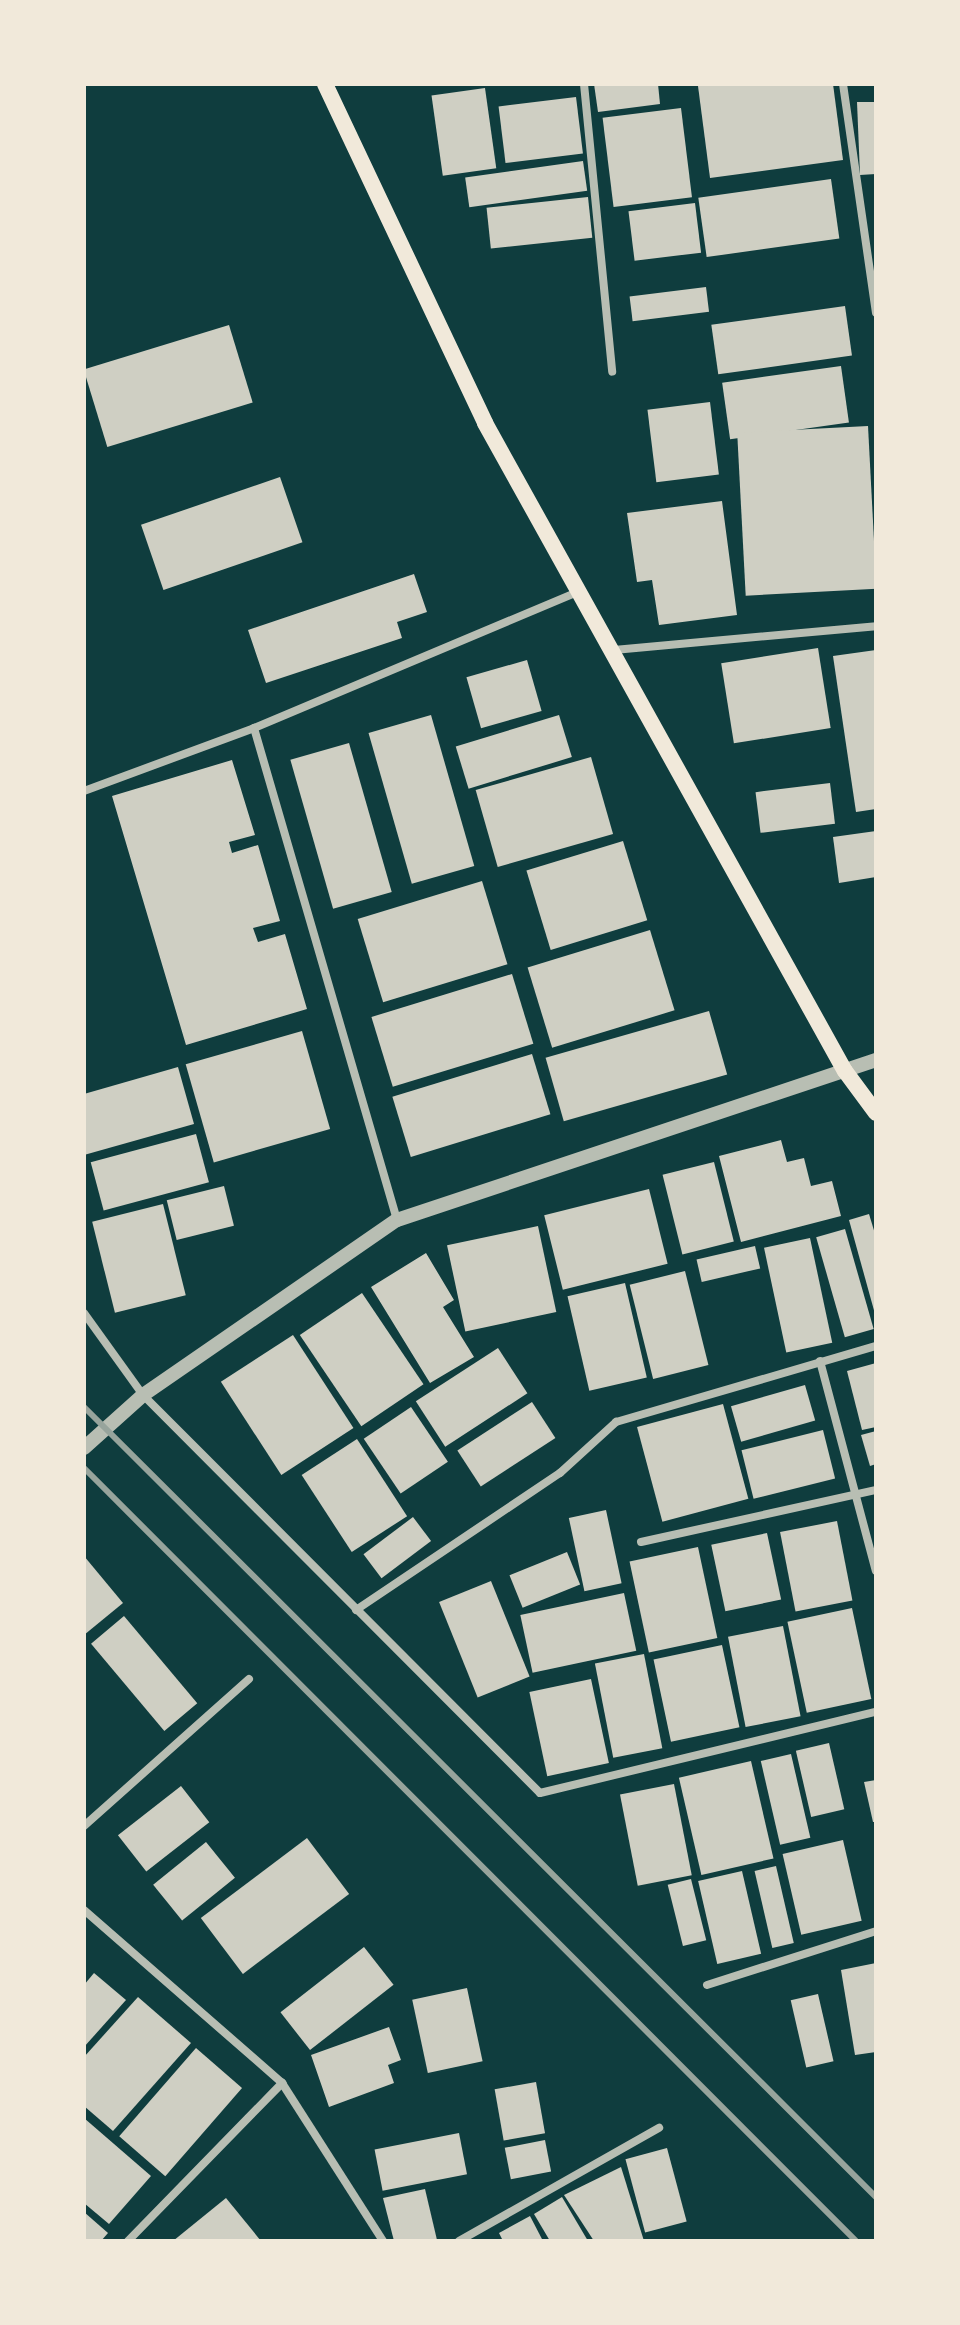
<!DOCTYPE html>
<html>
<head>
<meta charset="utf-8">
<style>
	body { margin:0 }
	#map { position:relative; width:960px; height:2325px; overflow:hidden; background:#0f3d3e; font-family:"Fira Sans Condensed",sans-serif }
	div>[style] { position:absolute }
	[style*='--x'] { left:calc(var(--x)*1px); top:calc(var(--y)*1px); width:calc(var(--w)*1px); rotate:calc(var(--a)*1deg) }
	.building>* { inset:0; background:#cfcfc3; transform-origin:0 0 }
	.minor>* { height:8px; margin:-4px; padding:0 4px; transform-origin:4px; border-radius:4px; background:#b8beb3 }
	.tertiary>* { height:14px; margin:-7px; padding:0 7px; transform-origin:7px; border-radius:7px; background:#b8beb3 }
	.secondary>* { height:16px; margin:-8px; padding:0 8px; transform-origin:8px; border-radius:8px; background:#f1e9da }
	.rail>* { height:6px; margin:-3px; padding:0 3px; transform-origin:3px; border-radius:3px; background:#97a49c }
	span { translate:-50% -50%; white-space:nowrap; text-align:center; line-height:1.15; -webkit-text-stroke:8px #f1e9da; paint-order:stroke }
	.frame { position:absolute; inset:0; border:86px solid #f1e9da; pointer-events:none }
</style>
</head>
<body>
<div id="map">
	<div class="building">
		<div style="clip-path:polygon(594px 84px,658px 84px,660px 104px,598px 112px)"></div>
		<div style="clip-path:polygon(833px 84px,843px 160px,710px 178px,698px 86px)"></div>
		<div style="left:485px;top:88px;width:81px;height:54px;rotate:82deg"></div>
		<div style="left:576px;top:97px;width:57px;height:78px;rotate:83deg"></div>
		<div style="clip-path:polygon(857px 102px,876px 102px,876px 174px,860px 175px)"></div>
		<div style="left:681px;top:108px;width:90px;height:79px;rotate:83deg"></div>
		<div style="left:583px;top:161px;width:30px;height:119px;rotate:82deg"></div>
		<div style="left:831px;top:179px;width:60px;height:134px;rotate:82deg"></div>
		<div style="left:588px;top:197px;width:41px;height:102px;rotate:84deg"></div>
		<div style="left:695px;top:203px;width:50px;height:67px;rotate:83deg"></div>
		<div style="left:706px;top:287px;width:25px;height:77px;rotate:83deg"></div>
		<div style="left:845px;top:306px;width:50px;height:135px;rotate:82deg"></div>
		<div style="left:229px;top:325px;width:81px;height:152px;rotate:73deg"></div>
		<div style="left:841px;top:366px;width:57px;height:120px;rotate:82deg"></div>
		<div style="left:710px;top:402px;width:73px;height:63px;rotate:83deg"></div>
		<div style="left:868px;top:426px;width:163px;height:131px;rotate:87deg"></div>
		<div style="left:280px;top:477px;width:69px;height:147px;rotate:71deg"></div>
		<div style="clip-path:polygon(722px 501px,737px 615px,659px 625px,652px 580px,637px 582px,627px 513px)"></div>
		<div style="clip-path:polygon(414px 574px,427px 612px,397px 622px,402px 638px,266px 683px,248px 630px)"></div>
		<div style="left:818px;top:648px;width:81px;height:98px;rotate:81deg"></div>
		<div style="clip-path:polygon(876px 650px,876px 809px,856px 812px,833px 656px)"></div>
		<div style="left:527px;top:660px;width:53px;height:63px;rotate:74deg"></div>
		<div style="left:431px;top:715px;width:157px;height:65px;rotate:74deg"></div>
		<div style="left:559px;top:715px;width:44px;height:108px;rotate:73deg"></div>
		<div style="left:349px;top:743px;width:155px;height:61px;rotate:74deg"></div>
		<div style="left:591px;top:757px;width:80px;height:120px;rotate:74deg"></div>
		<div style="clip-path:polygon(232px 760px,255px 835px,229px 842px,232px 853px,258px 845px,280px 921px,253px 928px,258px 942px,285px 934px,307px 1009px,186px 1045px,112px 796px)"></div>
		<div style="left:830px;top:783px;width:41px;height:75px;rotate:83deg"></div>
		<div style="clip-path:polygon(876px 831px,876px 877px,839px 883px,833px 837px)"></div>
		<div style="left:623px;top:841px;width:83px;height:101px;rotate:73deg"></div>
		<div style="left:482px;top:881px;width:87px;height:130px;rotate:73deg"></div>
		<div style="left:650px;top:930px;width:84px;height:128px;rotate:73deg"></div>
		<div style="left:512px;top:974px;width:73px;height:147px;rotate:73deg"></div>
		<div style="left:709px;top:1011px;width:66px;height:170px;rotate:74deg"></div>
		<div style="left:302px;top:1031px;width:102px;height:121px;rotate:74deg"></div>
		<div style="left:532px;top:1054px;width:63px;height:146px;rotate:73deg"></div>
		<div style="clip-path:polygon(178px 1067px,194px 1124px,84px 1155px,84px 1094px)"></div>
		<div style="left:196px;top:1134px;width:50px;height:109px;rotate:75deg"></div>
		<div style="clip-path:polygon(781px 1140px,787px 1162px,804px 1158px,811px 1186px,832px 1181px,841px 1216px,741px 1242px,719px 1156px)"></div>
		<div style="left:714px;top:1162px;width:82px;height:53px;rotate:76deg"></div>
		<div style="left:224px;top:1186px;width:41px;height:59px;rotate:76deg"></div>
		<div style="left:649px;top:1189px;width:77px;height:108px;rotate:76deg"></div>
		<div style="left:163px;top:1204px;width:94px;height:73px;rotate:76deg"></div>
		<div style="clip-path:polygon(869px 1214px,876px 1237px,875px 1314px,849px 1220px)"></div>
		<div style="left:538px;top:1226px;width:88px;height:93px;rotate:78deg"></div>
		<div style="left:845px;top:1229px;width:104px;height:30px;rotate:74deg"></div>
		<div style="left:810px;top:1238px;width:107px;height:47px;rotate:78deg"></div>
		<div style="left:755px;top:1246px;width:23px;height:60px;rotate:77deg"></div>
		<div style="clip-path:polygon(426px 1253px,454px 1300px,443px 1307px,474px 1357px,430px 1383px,371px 1287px)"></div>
		<div style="left:685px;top:1271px;width:97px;height:57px;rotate:76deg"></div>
		<div style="left:625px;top:1283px;width:97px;height:59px;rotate:77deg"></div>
		<div style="left:362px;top:1293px;width:110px;height:75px;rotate:56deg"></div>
		<div style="left:293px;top:1335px;width:111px;height:86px;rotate:57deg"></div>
		<div style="left:498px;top:1348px;width:54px;height:98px;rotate:57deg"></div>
		<div style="clip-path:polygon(876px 1363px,876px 1427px,862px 1430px,847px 1371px)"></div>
		<div style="left:805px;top:1385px;width:37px;height:77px;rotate:74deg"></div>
		<div style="left:532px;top:1402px;width:43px;height:89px;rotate:57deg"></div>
		<div style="left:723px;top:1404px;width:98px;height:89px;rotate:75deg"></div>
		<div style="left:411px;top:1407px;width:66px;height:57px;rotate:56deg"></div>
		<div style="left:823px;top:1430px;width:50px;height:84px;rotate:76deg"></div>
		<div style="clip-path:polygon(876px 1431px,876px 1464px,870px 1466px,861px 1435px)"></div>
		<div style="left:357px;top:1439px;width:92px;height:66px;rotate:57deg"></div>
		<div style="left:606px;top:1510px;width:75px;height:38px;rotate:78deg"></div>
		<div style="left:413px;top:1517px;width:30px;height:62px;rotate:53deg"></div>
		<div style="left:837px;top:1521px;width:81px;height:58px;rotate:79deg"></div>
		<div style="left:767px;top:1533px;width:68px;height:57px;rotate:78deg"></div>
		<div style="left:698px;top:1547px;width:93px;height:70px;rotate:78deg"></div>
		<div style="left:567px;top:1552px;width:35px;height:62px;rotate:68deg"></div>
		<div style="clip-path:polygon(84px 1556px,123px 1603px,84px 1635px)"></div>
		<div style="left:491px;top:1581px;width:103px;height:56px;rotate:68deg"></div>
		<div style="left:624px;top:1593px;width:59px;height:106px;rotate:78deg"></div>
		<div style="left:852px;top:1608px;width:93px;height:66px;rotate:78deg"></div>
		<div style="left:124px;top:1616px;width:114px;height:43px;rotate:50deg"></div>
		<div style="left:783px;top:1626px;width:92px;height:56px;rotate:79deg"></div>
		<div style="left:722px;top:1645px;width:84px;height:70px;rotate:78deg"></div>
		<div style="left:644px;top:1654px;width:96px;height:50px;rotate:79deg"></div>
		<div style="left:591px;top:1679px;width:86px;height:63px;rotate:78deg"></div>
		<div style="left:829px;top:1743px;width:68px;height:34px;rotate:77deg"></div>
		<div style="left:791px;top:1754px;width:86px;height:31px;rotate:77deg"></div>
		<div style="left:751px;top:1761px;width:100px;height:74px;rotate:77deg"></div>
		<div style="clip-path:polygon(876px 1780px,876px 1822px,873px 1822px,864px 1782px)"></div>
		<div style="left:674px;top:1784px;width:93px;height:55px;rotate:79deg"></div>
		<div style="left:181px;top:1786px;width:46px;height:80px;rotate:52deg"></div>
		<div style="left:307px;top:1838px;width:70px;height:133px;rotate:53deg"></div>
		<div style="left:843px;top:1840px;width:83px;height:62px;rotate:77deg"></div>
		<div style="left:206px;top:1842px;width:46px;height:68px;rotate:51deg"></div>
		<div style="left:776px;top:1866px;width:79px;height:22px;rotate:77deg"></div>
		<div style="left:742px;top:1871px;width:85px;height:45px;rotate:77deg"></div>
		<div style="left:691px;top:1879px;width:63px;height:24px;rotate:76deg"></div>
		<div style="left:364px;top:1947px;width:48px;height:106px;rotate:52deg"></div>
		<div style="clip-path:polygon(876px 1963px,876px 2052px,855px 2055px,841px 1970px)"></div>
		<div style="clip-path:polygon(94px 1973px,126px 2000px,84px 2047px,84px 1985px)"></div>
		<div style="left:467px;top:1988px;width:75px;height:56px;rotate:78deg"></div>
		<div style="left:818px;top:1994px;width:69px;height:28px;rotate:77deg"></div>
		<div style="clip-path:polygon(138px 1997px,191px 2043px,113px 2131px,84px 2106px,84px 2057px)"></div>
		<div style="clip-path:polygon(389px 2027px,401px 2060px,388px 2065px,394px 2083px,329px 2107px,311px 2055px)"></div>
		<div style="left:196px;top:2048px;width:61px;height:117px;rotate:41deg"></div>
		<div style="left:536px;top:2082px;width:52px;height:42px;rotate:80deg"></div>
		<div style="clip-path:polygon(84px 2118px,151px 2176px,109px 2224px,84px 2203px)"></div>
		<div style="left:459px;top:2133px;width:42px;height:86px;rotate:79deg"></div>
		<div style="left:545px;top:2140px;width:32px;height:41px;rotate:79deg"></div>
		<div style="left:667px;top:2148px;width:76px;height:43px;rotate:75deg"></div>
		<div style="clip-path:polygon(621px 2167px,644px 2241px,594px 2241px,564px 2195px)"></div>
		<div style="clip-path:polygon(425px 2189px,437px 2240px,394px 2241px,383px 2198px)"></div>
		<div style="clip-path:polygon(562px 2197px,588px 2241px,550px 2241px,534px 2214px)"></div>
		<div style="clip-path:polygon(226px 2198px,261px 2241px,173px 2241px)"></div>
		<div style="clip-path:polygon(84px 2212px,108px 2233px,101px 2241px,84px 2241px)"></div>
		<div style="clip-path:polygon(530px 2216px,543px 2241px,503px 2241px,499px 2233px)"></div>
	</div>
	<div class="minor">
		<div style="--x:584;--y:84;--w:289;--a:84.4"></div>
		<div style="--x:843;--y:84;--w:231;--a:81.8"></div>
		<div style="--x:614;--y:650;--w:263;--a:-5.2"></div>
		<div style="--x:254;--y:728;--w:512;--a:73.79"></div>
		<div style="--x:84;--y:791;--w:181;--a:-20.3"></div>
		<div style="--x:254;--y:728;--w:350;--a:-22.8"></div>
		<div style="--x:84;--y:1313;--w:101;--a:54.3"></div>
		<div style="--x:143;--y:1395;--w:562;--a:45.07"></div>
		<div style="--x:540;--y:1793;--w:346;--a:-13.6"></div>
		<div style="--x:820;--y:1361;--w:217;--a:75.1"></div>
		<div style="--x:641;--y:1542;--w:241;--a:-12.5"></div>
		<div style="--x:356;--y:1610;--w:246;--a:-33.9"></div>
		<div style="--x:560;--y:1473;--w:76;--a:-42.3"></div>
		<div style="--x:616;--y:1422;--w:271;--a:-16.3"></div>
		<div style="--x:84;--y:1826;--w:221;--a:-41.7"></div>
		<div style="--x:84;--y:1910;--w:263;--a:41.1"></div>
		<div style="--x:282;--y:2083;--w:188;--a:57.4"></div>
		<div style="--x:707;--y:1985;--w:177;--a:-17.7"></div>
		<div style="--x:128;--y:2241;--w:221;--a:-45.7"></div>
		<div style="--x:459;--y:2241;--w:230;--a:-29.5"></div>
	</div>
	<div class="tertiary">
		<div style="--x:84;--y:1448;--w:79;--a:-41.9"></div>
		<div style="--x:143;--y:1395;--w:308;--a:-34.6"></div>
		<div style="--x:397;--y:1220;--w:505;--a:-18.47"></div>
	</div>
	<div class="secondary">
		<div style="--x:325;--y:84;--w:375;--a:64.7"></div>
		<div style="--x:485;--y:423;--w:741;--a:60.95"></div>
		<div style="--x:845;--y:1071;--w:52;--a:53.6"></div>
	</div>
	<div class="rail">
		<div style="--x:84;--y:1407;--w:1119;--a:44.93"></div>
		<div style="--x:84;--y:1468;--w:1092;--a:45.04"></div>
	</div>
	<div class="frame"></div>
</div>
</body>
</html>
